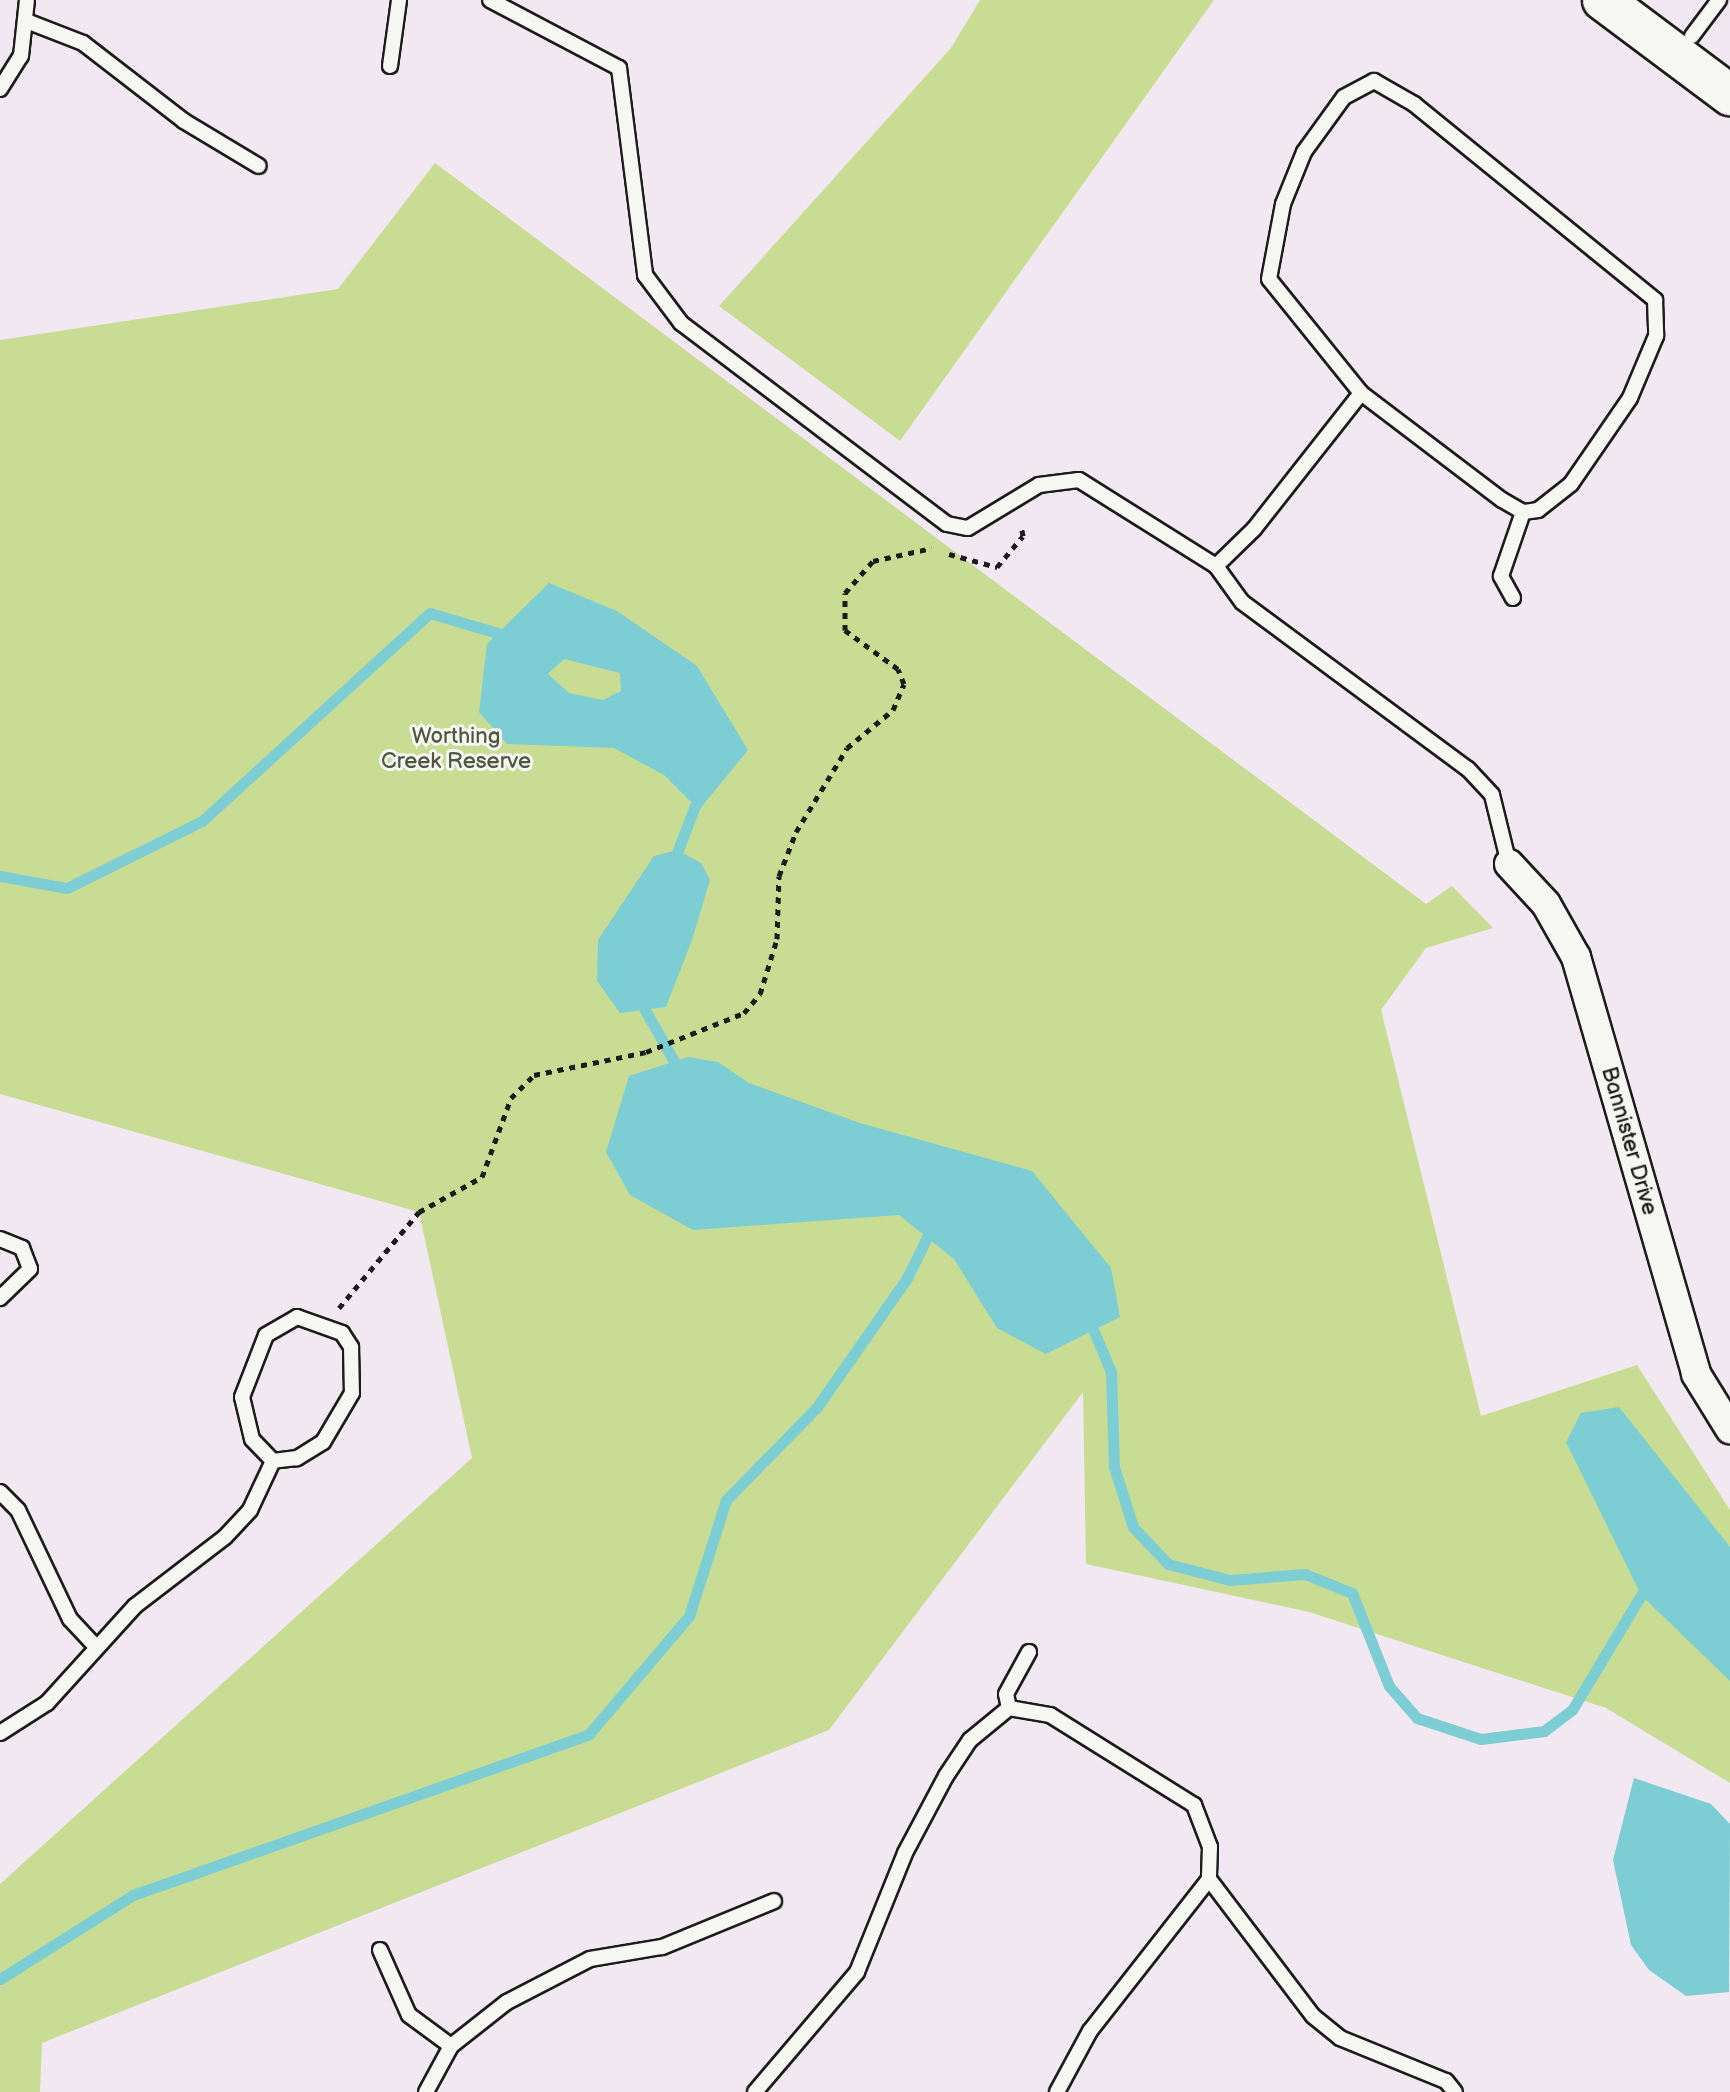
<!DOCTYPE html>
<html>
<head>
<meta charset="utf-8">
<style>
	body { margin:0 }
	#map { position:relative; width:1730px; height:2092px; overflow:hidden; background:#f2e8f2; font-family:"Balsamiq Sans",sans-serif }
	div>[style] { position:absolute }
	[style*='--x'] { left:calc(var(--x)*1px); top:calc(var(--y)*1px); width:calc(var(--w)*1px); rotate:calc(var(--a)*1deg) }
	.green>* { inset:0; background:#c8dd93 }
	.water>* { inset:0; background:#7ccdd4 }
	.stream>* { height:11px; margin:-5.5px; padding:0 5.5px; transform-origin:5.5px; border-radius:5.5px; background:#7ccdd4 }
	.path>* { height:5px; margin-top:-2.5px; transform-origin:0; background:repeating-linear-gradient(90deg,#1c1c1c 0 6px,transparent 0 12px) }
	.roads { filter:drop-shadow(2px 0 #1c1c1c) drop-shadow(-2px 0 #1c1c1c) drop-shadow(0 2px #1c1c1c) drop-shadow(0 -2px #1c1c1c) }
	.lane>* { height:14px; margin:-7px; padding:0 7px; transform-origin:7px; border-radius:7px; background:#f6f6f2 }
	.street>* { height:28px; margin:-14px; padding:0 14px; transform-origin:14px; border-radius:14px; background:#f6f6f2 }
	.secondary>* { height:40px; margin:-20px; padding:0 20px; transform-origin:20px; border-radius:20px; background:#f6f6f2 }
	span { translate:-50% -50%; white-space:nowrap; text-align:center; line-height:1.15; -webkit-text-stroke:6px #f6f6f2; paint-order:stroke }
	.park-label { font-size:22px; color:#505640 }
	.street-label { font-size:22px; color:#1c1c1c }
</style>
</head>
<body>
<div id="map">
	<div class="green">
		<div style="clip-path:polygon(980px 0,1214px 0,900px 441px,719px 306px,951px 48px)"></div>
		<div style="clip-path:polygon(435px 163px,1426px 904px,1452px 886px,1493px 928px,1426px 948px,1381px 1010px,1481px 1416px,1637px 1365px,1730px 1510px,1730px 1783px,1606px 1708px,1309px 1612px,1086px 1564px,1083px 1392px,829px 1730px,42px 2043px,40px 2092px,0 2092px,0 1884px,472px 1458px,419px 1212px,0 1094px,0 340px,338px 289px)"></div>
	</div>
	<div class="water">
		<div style="clip-path:polygon(evenodd,549px 583px,617px 611px,697px 666px,748px 750px,699px 810px,664px 775px,614px 748px,507px 744px,479px 712px,487px 644px,549px 583px,564px 659px,620px 673px,621px 691px,603px 700px,569px 693px,548px 674px,564px 659px)"></div>
		<div style="clip-path:polygon(677px 850px,701px 863px,710px 880px,692px 940px,666px 1007px,620px 1013px,597px 981px,598px 940px,654px 856px)"></div>
		<div style="clip-path:polygon(688px 1057px,718px 1062px,749px 1083px,860px 1123px,1032px 1171px,1111px 1268px,1120px 1317px,1046px 1354px,997px 1328px,954px 1259px,899px 1215px,693px 1230px,630px 1195px,606px 1152px,629px 1076px)"></div>
		<div style="clip-path:polygon(1619px 1407px,1730px 1547px,1730px 1681px,1641px 1595px,1566px 1442px,1581px 1413px)"></div>
		<div style="clip-path:polygon(1634px 1778px,1711px 1804px,1730px 1824px,1729px 1992px,1686px 1996px,1649px 1970px,1631px 1945px,1613px 1860px)"></div>
	</div>
	<div class="stream">
		<div style="--x:673;--y:863;--w:70;--a:-69"></div>
		<div style="--x:0;--y:876;--w:68;--a:10.2"></div>
		<div style="--x:67;--y:888;--w:151;--a:-26.4"></div>
		<div style="--x:202;--y:821;--w:309;--a:-42.4"></div>
		<div style="--x:430;--y:613;--w:84;--a:16.5"></div>
		<div style="--x:641;--y:1003;--w:77;--a:60.4"></div>
		<div style="--x:1088;--y:1317;--w:60;--a:67.3"></div>
		<div style="--x:1111;--y:1372;--w:95;--a:88.2"></div>
		<div style="--x:1114;--y:1467;--w:63;--a:72.4"></div>
		<div style="--x:1133;--y:1527;--w:51;--a:46.6"></div>
		<div style="--x:1168;--y:1564;--w:64;--a:14.5"></div>
		<div style="--x:1230;--y:1580;--w:75;--a:-4.6"></div>
		<div style="--x:1305;--y:1574;--w:51;--a:22"></div>
		<div style="--x:1352;--y:1593;--w:100;--a:68.3"></div>
		<div style="--x:1389;--y:1686;--w:43;--a:48.8"></div>
		<div style="--x:1417;--y:1718;--w:67;--a:18.2"></div>
		<div style="--x:1481;--y:1739;--w:64;--a:-7.2"></div>
		<div style="--x:1544;--y:1731;--w:35;--a:-37"></div>
		<div style="--x:1572;--y:1710;--w:134;--a:-59"></div>
		<div style="--x:0;--y:1979;--w:157;--a:-32.3"></div>
		<div style="--x:133;--y:1895;--w:484;--a:-19.4"></div>
		<div style="--x:589;--y:1734;--w:155;--a:-49.7"></div>
		<div style="--x:689;--y:1616;--w:122;--a:-72.3"></div>
		<div style="--x:726;--y:1500;--w:130;--a:-45.6"></div>
		<div style="--x:817;--y:1407;--w:157;--a:-55.1"></div>
		<div style="--x:907;--y:1278;--w:59;--a:-63.9"></div>
	</div>
	<div class="path">
		<div style="--x:949;--y:554;--w:50;--a:15.2"></div>
		<div style="--x:997;--y:567;--w:40;--a:-50"></div>
		<div style="--x:1023;--y:536;--w:11;--a:-100"></div>
		<div style="--x:339;--y:1308;--w:125;--a:-50.2"></div>
		<div style="--x:419;--y:1212;--w:72;--a:-29.1"></div>
		<div style="--x:482;--y:1177;--w:84;--a:-69.8"></div>
		<div style="--x:511;--y:1098;--w:33;--a:-45"></div>
		<div style="--x:534;--y:1075;--w:114;--a:-11.6"></div>
		<div style="--x:646;--y:1052;--w:105;--a:-21.7"></div>
		<div style="--x:744;--y:1013;--w:25;--a:-50"></div>
		<div style="--x:760;--y:994;--w:58;--a:-72.8"></div>
		<div style="--x:777;--y:939;--w:63;--a:-88.2"></div>
		<div style="--x:779;--y:876;--w:47;--a:-68.9"></div>
		<div style="--x:796;--y:832;--w:98;--a:-58.7"></div>
		<div style="--x:847;--y:748;--w:60;--a:-39.6"></div>
		<div style="--x:893;--y:710;--w:28;--a:-67"></div>
		<div style="--x:904;--y:684;--w:16;--a:-112"></div>
		<div style="--x:898;--y:669;--w:66;--a:-143.7"></div>
		<div style="--x:845;--y:630;--w:37;--a:-90"></div>
		<div style="--x:845;--y:593;--w:43;--a:-48.8"></div>
		<div style="--x:873;--y:561;--w:60;--a:-12.4"></div>
	</div>
	<div class="roads">
		<div class="lane">
			<div style="--x:490;--y:0;--w:146;--a:27.8"></div>
			<div style="--x:619;--y:68;--w:209;--a:82.8"></div>
			<div style="--x:645;--y:275;--w:60;--a:53.1"></div>
			<div style="--x:681;--y:323;--w:333;--a:37.1"></div>
			<div style="--x:947;--y:524;--w:21;--a:11"></div>
			<div style="--x:968;--y:528;--w:83;--a:-31.2"></div>
			<div style="--x:1039;--y:485;--w:40;--a:-7.1"></div>
			<div style="--x:1079;--y:480;--w:162;--a:32.1"></div>
			<div style="--x:1216;--y:566;--w:44;--a:54.2"></div>
			<div style="--x:1242;--y:602;--w:281;--a:36.5"></div>
			<div style="--x:1468;--y:769;--w:35;--a:47"></div>
			<div style="--x:1492;--y:795;--w:71;--a:76.2"></div>
			<div style="--x:29;--y:22;--w:58;--a:21.3"></div>
			<div style="--x:83;--y:43;--w:128;--a:37.7"></div>
			<div style="--x:184;--y:121;--w:87;--a:31"></div>
			<div style="--x:1692;--y:36;--w:45;--a:-53.1"></div>
			<div style="--x:390;--y:66;--w:67;--a:-82.2"></div>
			<div style="--x:1374;--y:81;--w:46;--a:29.9"></div>
			<div style="--x:1414;--y:104;--w:311;--a:39.1"></div>
			<div style="--x:1655;--y:300;--w:36;--a:88"></div>
			<div style="--x:1656;--y:336;--w:67;--a:112.8"></div>
			<div style="--x:1630;--y:398;--w:104;--a:124.5"></div>
			<div style="--x:1571;--y:484;--w:42;--a:141.8"></div>
			<div style="--x:1538;--y:510;--w:15;--a:172"></div>
			<div style="--x:1523;--y:512;--w:24;--a:-150"></div>
			<div style="--x:1502;--y:500;--w:177;--a:-142.8"></div>
			<div style="--x:1361;--y:393;--w:146;--a:-128.9"></div>
			<div style="--x:1269;--y:279;--w:76;--a:-79.4"></div>
			<div style="--x:1283;--y:204;--w:56;--a:-68"></div>
			<div style="--x:1304;--y:152;--w:68;--a:-54"></div>
			<div style="--x:1344;--y:97;--w:34;--a:-28"></div>
			<div style="--x:0;--y:89;--w:39;--a:-58"></div>
			<div style="--x:21;--y:56;--w:56;--a:-83.9"></div>
			<div style="--x:1216;--y:566;--w:53;--a:-44.2"></div>
			<div style="--x:1254;--y:529;--w:173;--a:-51.8"></div>
			<div style="--x:1513;--y:598;--w:25;--a:-119"></div>
			<div style="--x:1501;--y:576;--w:68;--a:-71"></div>
			<div style="--x:0;--y:1239;--w:24;--a:22"></div>
			<div style="--x:22;--y:1248;--w:22;--a:69"></div>
			<div style="--x:30;--y:1269;--w:42;--a:136"></div>
			<div style="--x:297;--y:1317;--w:48;--a:19.6"></div>
			<div style="--x:342;--y:1333;--w:17;--a:57"></div>
			<div style="--x:351;--y:1347;--w:46;--a:88.8"></div>
			<div style="--x:352;--y:1393;--w:57;--a:120.6"></div>
			<div style="--x:323;--y:1442;--w:31;--a:148"></div>
			<div style="--x:297;--y:1458;--w:24;--a:173"></div>
			<div style="--x:273;--y:1461;--w:30;--a:-134"></div>
			<div style="--x:252;--y:1439;--w:43;--a:-103.4"></div>
			<div style="--x:242;--y:1397;--w:66;--a:-68.8"></div>
			<div style="--x:266;--y:1335;--w:36;--a:-30"></div>
			<div style="--x:0;--y:1492;--w:25;--a:45"></div>
			<div style="--x:18;--y:1510;--w:121;--a:64.5"></div>
			<div style="--x:70;--y:1619;--w:38;--a:47"></div>
			<div style="--x:1009;--y:1708;--w:14;--a:-102"></div>
			<div style="--x:1006;--y:1694;--w:48;--a:-61.3"></div>
			<div style="--x:0;--y:1733;--w:56;--a:-32.6"></div>
			<div style="--x:47;--y:1703;--w:131;--a:-47.8"></div>
			<div style="--x:135;--y:1606;--w:113;--a:-37.5"></div>
			<div style="--x:225;--y:1537;--w:37;--a:-47"></div>
			<div style="--x:250;--y:1510;--w:54;--a:-64.9"></div>
			<div style="--x:380;--y:1950;--w:71;--a:66"></div>
			<div style="--x:409;--y:2015;--w:52;--a:36.4"></div>
			<div style="--x:426;--y:2092;--w:52;--a:-61.5"></div>
			<div style="--x:451;--y:2046;--w:71;--a:-38.2"></div>
			<div style="--x:507;--y:2002;--w:93;--a:-27.4"></div>
			<div style="--x:590;--y:1959;--w:73;--a:-9.5"></div>
			<div style="--x:662;--y:1947;--w:121;--a:-22.3"></div>
			<div style="--x:755;--y:2092;--w:157;--a:-49.6"></div>
			<div style="--x:857;--y:1972;--w:128;--a:-68"></div>
			<div style="--x:905;--y:1853;--w:87;--a:-62"></div>
			<div style="--x:946;--y:1776;--w:43;--a:-56.3"></div>
			<div style="--x:970;--y:1740;--w:50;--a:-39.4"></div>
			<div style="--x:1009;--y:1708;--w:42;--a:9.7"></div>
			<div style="--x:1050;--y:1715;--w:170;--a:32"></div>
			<div style="--x:1194;--y:1805;--w:45;--a:69.1"></div>
			<div style="--x:1210;--y:1847;--w:32;--a:92"></div>
			<div style="--x:1057;--y:2092;--w:69;--a:-61.6"></div>
			<div style="--x:1090;--y:2031;--w:193;--a:-51.9"></div>
			<div style="--x:1209;--y:1879;--w:172;--a:52.8"></div>
			<div style="--x:1313;--y:2016;--w:35;--a:39"></div>
			<div style="--x:1340;--y:2038;--w:114;--a:22.1"></div>
			<div style="--x:1446;--y:2081;--w:14;--a:51"></div>
		</div>
		<div class="street">
			<div style="--x:1509;--y:864;--w:54;--a:47.2"></div>
			<div style="--x:1546;--y:904;--w:61;--a:60.5"></div>
			<div style="--x:1576;--y:957;--w:434;--a:73.9"></div>
			<div style="--x:1696;--y:1374;--w:65;--a:58.3"></div>
		</div>
		<div class="secondary">
			<div style="--x:1603;--y:0;--w:159;--a:36.8"></div>
		</div>
	</div>
	<div class="park-label">
		<span style="left:456px;top:749px">Worthing<br>Creek Reserve</span>
	</div>
	<div class="street-label">
		<span style="left:1629px;top:1141px;rotate:74deg">Bannister Drive</span>
	</div>
</div>
</body>
</html>
